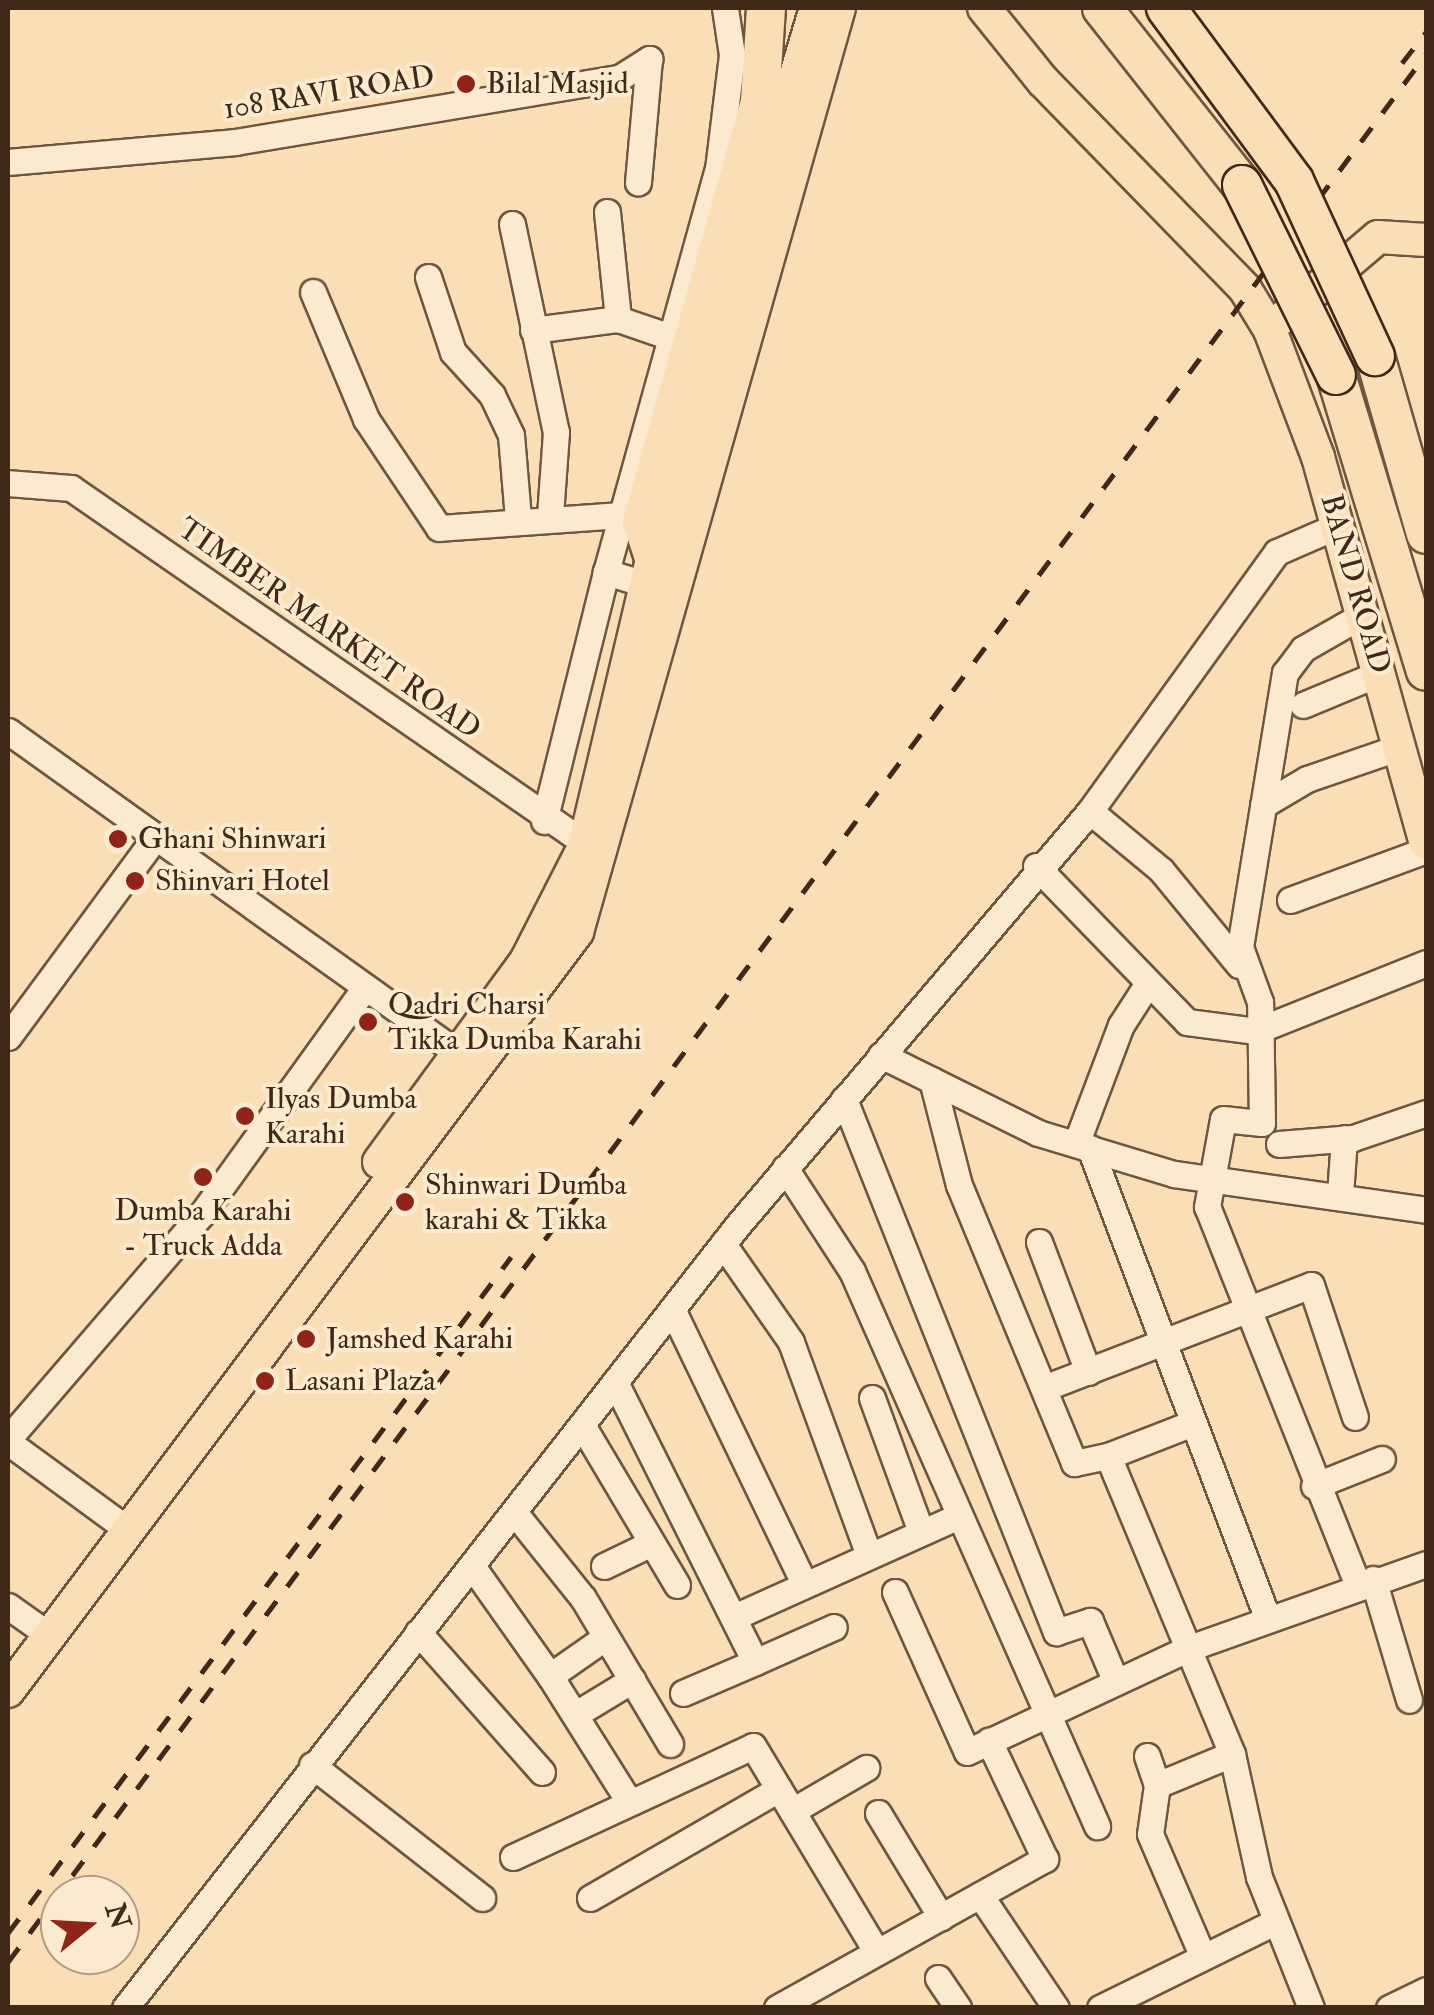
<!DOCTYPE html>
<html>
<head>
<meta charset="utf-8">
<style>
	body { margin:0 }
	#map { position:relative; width:1434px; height:2015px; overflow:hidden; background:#fadfb6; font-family:"IM FELL Double Pica",serif }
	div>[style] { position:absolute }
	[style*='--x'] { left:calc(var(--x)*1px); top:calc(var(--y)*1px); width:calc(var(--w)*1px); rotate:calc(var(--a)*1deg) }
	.roads { filter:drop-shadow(2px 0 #6e5640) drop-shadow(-2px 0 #6e5640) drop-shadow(0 2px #6e5640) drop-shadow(0 -2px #6e5640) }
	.minor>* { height:25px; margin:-12.5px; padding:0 12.5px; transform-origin:12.5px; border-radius:12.5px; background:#fcead0 }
	.major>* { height:32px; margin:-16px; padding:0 16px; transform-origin:16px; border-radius:16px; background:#fadfb6 }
	.highway>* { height:38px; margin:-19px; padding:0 19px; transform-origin:19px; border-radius:19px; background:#fadfb6 }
	.rail>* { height:5px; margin-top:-2.5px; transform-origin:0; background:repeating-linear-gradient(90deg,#402918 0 18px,transparent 0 36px) }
	.bridges { filter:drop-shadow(2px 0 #402918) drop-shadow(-2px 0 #402918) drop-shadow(0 2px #402918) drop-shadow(0 -2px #402918) }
	.highway-bridge>* { height:38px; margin:-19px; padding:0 19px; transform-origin:19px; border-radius:19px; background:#fadfb6 }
	.dots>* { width:28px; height:28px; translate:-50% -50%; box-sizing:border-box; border:5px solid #fcead0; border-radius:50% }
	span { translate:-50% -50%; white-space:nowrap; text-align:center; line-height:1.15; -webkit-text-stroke:8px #fcead0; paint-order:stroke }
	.poi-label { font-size:30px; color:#402918 }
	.left { translate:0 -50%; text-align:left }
	.street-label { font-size:30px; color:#402918 }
	.frame { position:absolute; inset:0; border:10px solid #402918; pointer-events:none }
	.north { position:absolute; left:40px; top:1875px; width:100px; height:100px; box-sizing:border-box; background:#fcead0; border:2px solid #b19d86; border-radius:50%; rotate:72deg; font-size:28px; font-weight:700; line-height:40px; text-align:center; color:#402918 }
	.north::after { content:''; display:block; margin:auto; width:35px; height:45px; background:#8f2418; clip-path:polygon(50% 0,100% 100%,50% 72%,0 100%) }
</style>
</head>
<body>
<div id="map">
	<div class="roads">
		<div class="minor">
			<div style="--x:8;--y:162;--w:228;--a:-5"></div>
			<div style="--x:235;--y:142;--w:389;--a:-9.5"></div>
			<div style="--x:619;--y:78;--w:36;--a:-32"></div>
			<div style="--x:649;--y:59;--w:124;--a:95.1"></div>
			<div style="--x:607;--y:212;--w:108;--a:84.1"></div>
			<div style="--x:512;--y:224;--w:213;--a:78.1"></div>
			<div style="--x:556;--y:432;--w:84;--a:94.1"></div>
			<div style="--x:428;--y:277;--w:79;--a:71.6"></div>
			<div style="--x:453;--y:352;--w:58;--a:47.8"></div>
			<div style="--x:492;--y:395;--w:44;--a:64.6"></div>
			<div style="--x:511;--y:435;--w:84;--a:85.2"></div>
			<div style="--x:313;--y:292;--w:138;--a:67.3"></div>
			<div style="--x:366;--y:419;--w:131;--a:56.2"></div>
			<div style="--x:439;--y:528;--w:180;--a:-4.1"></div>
			<div style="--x:533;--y:330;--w:86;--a:-7.4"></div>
			<div style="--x:618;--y:319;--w:56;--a:18.8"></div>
			<div style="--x:8;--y:483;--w:63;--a:4.5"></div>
			<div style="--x:71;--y:488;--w:640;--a:34.63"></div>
			<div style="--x:661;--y:589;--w:58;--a:-162.8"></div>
			<div style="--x:606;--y:572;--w:418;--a:-74.5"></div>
			<div style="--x:718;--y:169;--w:115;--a:-83"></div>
			<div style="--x:732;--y:55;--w:48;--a:-98.5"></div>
			<div style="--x:1303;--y:705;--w:83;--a:-22.6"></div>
			<div style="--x:8;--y:731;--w:553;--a:35.59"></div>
			<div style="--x:1263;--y:805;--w:51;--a:-30.6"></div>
			<div style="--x:1307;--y:779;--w:98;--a:-19"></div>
			<div style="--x:1090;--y:811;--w:92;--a:39.7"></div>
			<div style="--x:1161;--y:870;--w:123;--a:50.6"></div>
			<div style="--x:544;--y:821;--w:257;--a:-76"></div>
			<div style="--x:1036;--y:866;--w:217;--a:45.9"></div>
			<div style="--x:1187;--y:1022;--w:70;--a:7.4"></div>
			<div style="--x:1256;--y:1031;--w:183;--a:-21.8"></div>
			<div style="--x:1290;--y:900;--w:145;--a:-20.2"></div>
			<div style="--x:8;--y:1037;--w:246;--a:-53.6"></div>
			<div style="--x:881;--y:1055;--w:175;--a:26.4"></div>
			<div style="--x:1038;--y:1133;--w:142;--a:16.8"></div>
			<div style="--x:1174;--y:1174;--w:255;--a:8.1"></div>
			<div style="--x:932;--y:1080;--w:108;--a:75.6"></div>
			<div style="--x:959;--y:1185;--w:301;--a:67.5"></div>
			<div style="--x:1074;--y:1463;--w:35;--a:-12"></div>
			<div style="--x:1108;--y:1456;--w:323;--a:67.4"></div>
			<div style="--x:1232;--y:1754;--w:126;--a:77.6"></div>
			<div style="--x:1259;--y:1877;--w:141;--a:68.3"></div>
			<div style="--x:844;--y:1099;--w:574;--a:68.31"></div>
			<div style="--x:1056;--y:1632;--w:36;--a:-18"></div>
			<div style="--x:1090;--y:1621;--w:64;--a:67"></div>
			<div style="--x:1076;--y:1144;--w:127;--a:-69.3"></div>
			<div style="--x:1121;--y:1025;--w:50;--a:-57.3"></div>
			<div style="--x:1279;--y:1144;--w:74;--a:-4.6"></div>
			<div style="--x:1353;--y:1138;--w:77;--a:-18.9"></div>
			<div style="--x:1090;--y:1148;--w:501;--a:69.32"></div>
			<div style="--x:785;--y:1168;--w:123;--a:57"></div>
			<div style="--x:852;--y:1271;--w:607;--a:66.18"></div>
			<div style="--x:1340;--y:1195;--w:57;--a:-86"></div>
			<div style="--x:1039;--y:1242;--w:139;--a:69.3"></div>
			<div style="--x:723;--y:1244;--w:119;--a:55.2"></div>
			<div style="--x:791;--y:1342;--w:227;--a:69.9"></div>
			<div style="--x:672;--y:1309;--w:304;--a:64.3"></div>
			<div style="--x:615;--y:1382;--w:313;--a:63.4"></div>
			<div style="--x:755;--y:1662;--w:86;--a:-23.9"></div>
			<div style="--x:1044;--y:1388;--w:286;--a:-21.1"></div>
			<div style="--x:1311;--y:1285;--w:139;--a:71.6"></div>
			<div style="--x:872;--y:1398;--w:143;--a:69.9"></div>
			<div style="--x:582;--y:1425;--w:186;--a:59.3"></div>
			<div style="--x:8;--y:1439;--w:296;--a:-49.3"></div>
			<div style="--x:201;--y:1215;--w:280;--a:-54.2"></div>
			<div style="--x:8;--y:1442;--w:134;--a:36.2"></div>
			<div style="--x:1108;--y:1456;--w:88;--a:-21.3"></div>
			<div style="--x:1314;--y:1486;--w:73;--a:-21.7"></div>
			<div style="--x:514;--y:1512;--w:110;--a:51.3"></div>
			<div style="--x:583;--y:1598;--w:170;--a:59.2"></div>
			<div style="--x:472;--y:1566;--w:135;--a:54.7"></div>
			<div style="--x:550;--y:1676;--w:68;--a:-34.9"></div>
			<div style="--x:604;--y:1566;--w:53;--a:-25.6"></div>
			<div style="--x:1373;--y:1579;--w:126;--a:73.4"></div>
			<div style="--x:1357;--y:1583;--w:405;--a:-111.7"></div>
			<div style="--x:1207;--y:1207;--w:89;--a:-79.7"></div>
			<div style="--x:1223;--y:1119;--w:39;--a:6"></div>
			<div style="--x:1262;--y:1123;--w:121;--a:-90.9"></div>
			<div style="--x:1260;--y:1002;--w:59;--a:-110"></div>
			<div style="--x:1240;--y:947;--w:278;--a:-80.7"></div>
			<div style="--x:1285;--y:673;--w:30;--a:-53"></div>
			<div style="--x:1303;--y:649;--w:70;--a:-29.8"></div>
			<div style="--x:895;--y:1592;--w:175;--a:65.8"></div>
			<div style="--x:967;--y:1752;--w:245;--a:-25.1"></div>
			<div style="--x:1189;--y:1648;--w:251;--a:-19.5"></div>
			<div style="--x:8;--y:1606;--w:50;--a:35.3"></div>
			<div style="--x:734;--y:1617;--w:244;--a:-24.2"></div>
			<div style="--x:418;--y:1632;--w:187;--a:48.5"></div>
			<div style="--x:550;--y:1676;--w:146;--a:57.8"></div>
			<div style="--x:683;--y:1693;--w:78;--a:-23.3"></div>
			<div style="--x:576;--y:1714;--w:66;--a:-31.3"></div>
			<div style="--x:1147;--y:1756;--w:31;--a:71"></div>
			<div style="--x:1157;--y:1785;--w:49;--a:98.1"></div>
			<div style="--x:1150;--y:1834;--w:132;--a:66.7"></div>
			<div style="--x:312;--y:1765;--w:216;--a:38"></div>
			<div style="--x:1157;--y:1785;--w:81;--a:-22.5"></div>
			<div style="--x:792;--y:1811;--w:86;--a:-30.2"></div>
			<div style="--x:878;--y:1813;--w:122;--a:58.8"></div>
			<div style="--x:513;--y:1857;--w:264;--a:-24.8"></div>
			<div style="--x:753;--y:1746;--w:240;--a:59"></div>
			<div style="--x:980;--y:1895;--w:136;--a:56.1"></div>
			<div style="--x:590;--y:1898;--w:218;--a:-30"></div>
			<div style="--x:938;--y:1978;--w:36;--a:56"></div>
			<div style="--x:125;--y:2008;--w:993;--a:-51.95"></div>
			<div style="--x:737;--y:1226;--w:545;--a:-49.62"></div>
			<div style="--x:1090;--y:811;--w:319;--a:-54.2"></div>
			<div style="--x:1277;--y:552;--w:68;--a:-23.5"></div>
			<div style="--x:777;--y:2008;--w:307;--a:-29.1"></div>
			<div style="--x:1045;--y:1859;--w:131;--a:-115.4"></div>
			<div style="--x:1100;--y:2008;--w:195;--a:-26.2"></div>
			<div style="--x:1389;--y:2008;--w:41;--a:-25.9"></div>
		</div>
		<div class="major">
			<div style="--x:984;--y:8;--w:94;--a:51.1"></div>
			<div style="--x:1043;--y:81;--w:290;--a:45.8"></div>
			<div style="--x:1245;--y:289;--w:48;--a:58.6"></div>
			<div style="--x:1270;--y:330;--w:136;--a:69.3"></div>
			<div style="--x:1318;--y:457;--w:401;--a:74.4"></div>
			<div style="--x:1284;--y:317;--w:123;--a:-40.4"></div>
			<div style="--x:1378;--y:237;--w:48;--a:3.6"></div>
			<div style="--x:379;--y:1162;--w:249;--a:-53.8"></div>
			<div style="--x:526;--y:961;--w:128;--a:-63"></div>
			<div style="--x:584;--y:847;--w:300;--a:-76.7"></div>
			<div style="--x:653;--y:555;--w:571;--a:-73.41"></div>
			<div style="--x:8;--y:1691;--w:949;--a:-53.14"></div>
			<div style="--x:577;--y:932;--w:960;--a:-74.17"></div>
		</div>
		<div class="highway">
			<div style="--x:1102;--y:8;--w:226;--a:51.7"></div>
			<div style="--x:1375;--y:356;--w:185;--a:74"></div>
			<div style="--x:1336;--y:375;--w:309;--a:73.1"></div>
			<div style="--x:653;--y:555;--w:35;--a:-108"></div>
			<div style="--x:642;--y:522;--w:437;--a:-74.3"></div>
			<div style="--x:760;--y:101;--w:93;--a:-86.3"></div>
		</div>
	</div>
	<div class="rail">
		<div style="--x:1402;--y:63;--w:39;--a:-52"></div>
		<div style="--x:8;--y:1933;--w:843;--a:-53.35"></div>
		<div style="--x:8;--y:1962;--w:2377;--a:-53.38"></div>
	</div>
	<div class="bridges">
		<div class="highway-bridge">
			<div style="--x:1166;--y:8;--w:215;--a:53.5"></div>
			<div style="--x:1294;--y:181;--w:193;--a:65.2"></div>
			<div style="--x:1242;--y:185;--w:212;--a:63.7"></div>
		</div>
	</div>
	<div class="dots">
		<div style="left:466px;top:84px;background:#8f2418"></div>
		<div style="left:118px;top:839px;background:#8f2418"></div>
		<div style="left:135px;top:881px;background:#8f2418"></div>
		<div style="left:368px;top:1022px;background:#8f2418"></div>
		<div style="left:245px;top:1116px;background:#8f2418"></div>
		<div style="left:203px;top:1177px;background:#8f2418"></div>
		<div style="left:405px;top:1202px;background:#8f2418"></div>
		<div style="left:306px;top:1339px;background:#8f2418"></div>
		<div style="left:265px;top:1381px;background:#8f2418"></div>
	</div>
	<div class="poi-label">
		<span class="left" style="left:486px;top:84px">Bilal Masjid</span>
		<span class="left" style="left:138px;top:839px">Ghani Shinwari</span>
		<span class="left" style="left:155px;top:881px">Shinvari Hotel</span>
		<span class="left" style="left:388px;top:1022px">Qadri Charsi<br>Tikka Dumba Karahi</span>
		<span class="left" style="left:265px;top:1116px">Ilyas Dumba<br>Karahi</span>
		<span class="left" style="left:425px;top:1202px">Shinwari Dumba<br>karahi &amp; Tikka</span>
		<span style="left:203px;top:1228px">Dumba Karahi<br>- Truck Adda</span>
		<span class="left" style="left:326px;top:1339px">Jamshed Karahi</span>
		<span class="left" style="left:285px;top:1381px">Lasani Plaza</span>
	</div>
	<div class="street-label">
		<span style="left:329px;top:93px;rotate:-9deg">108 RAVI ROAD</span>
		<span style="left:1355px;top:584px;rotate:74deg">BAND ROAD</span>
		<span style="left:329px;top:629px;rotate:35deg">TIMBER MARKET ROAD</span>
	</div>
	<div class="frame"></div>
	<div class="north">N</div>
</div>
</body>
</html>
